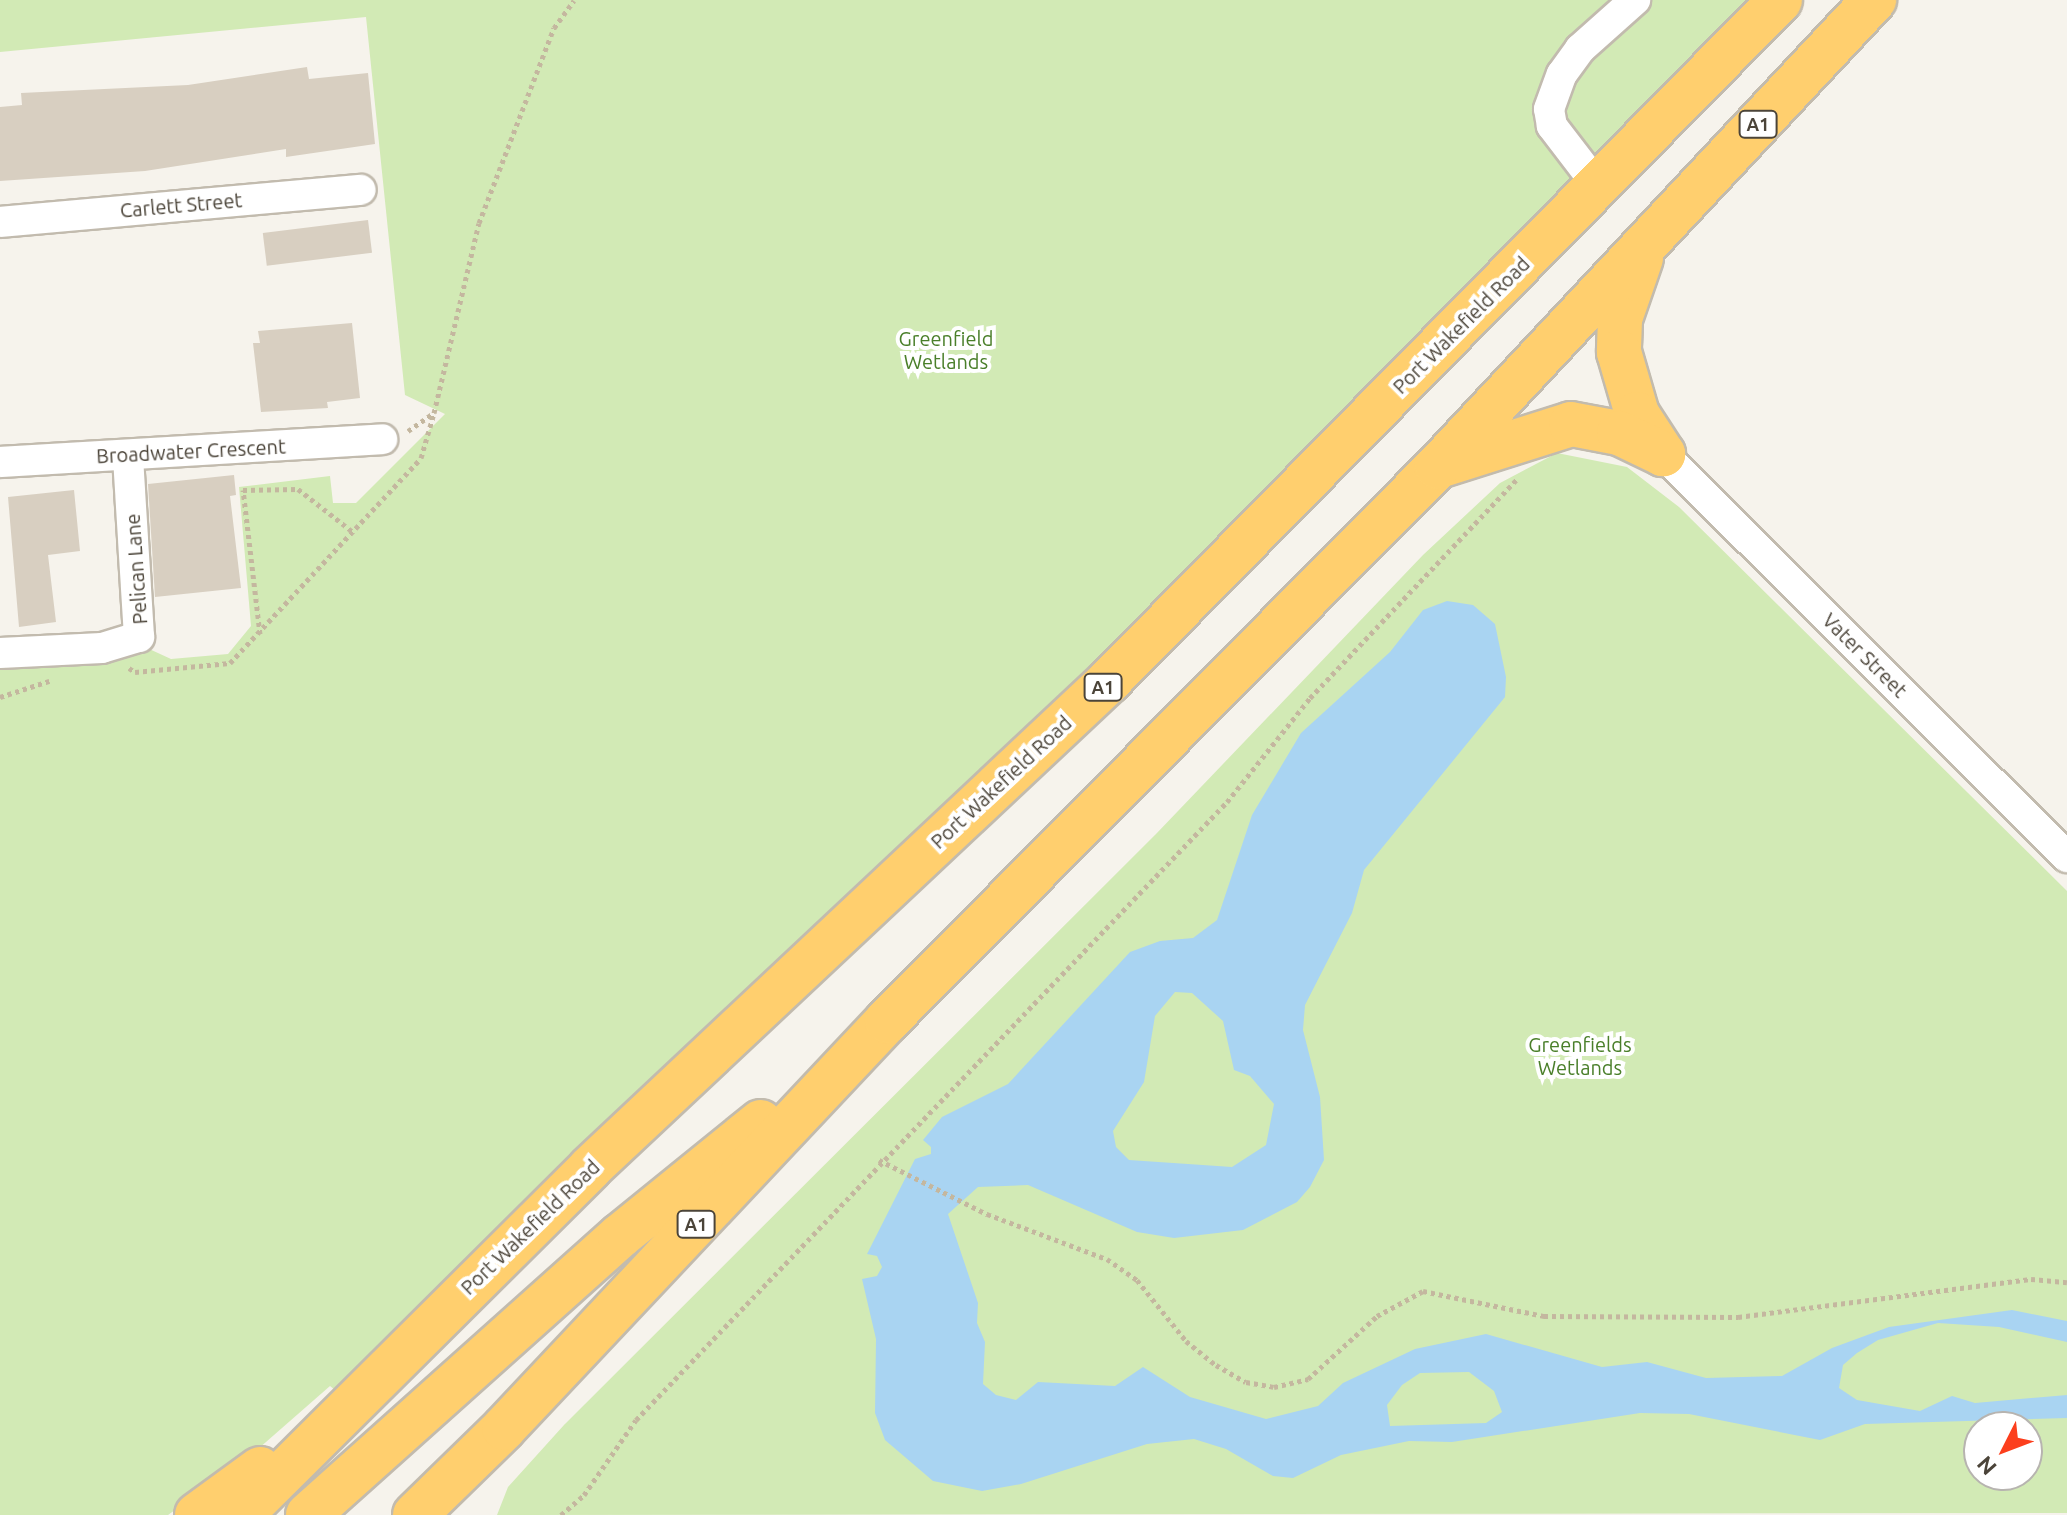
<!DOCTYPE html>
<html>
<head>
<meta charset="utf-8">
<style>
	body { margin:0 }
	#map { position:relative; width:2067px; height:1515px; overflow:hidden; background:#f6f3ec; font-family:Ubuntu,sans-serif }
	div>[style] { position:absolute }
	[style*='--x'] { left:calc(var(--x)*1px); top:calc(var(--y)*1px); width:calc(var(--w)*1px); rotate:calc(var(--a)*1deg) }
	.green>* { inset:0; background:#d2eab5 }
	.water>* { inset:0; background:#a9d4f2 }
	.building>* { inset:0; background:#d8cfc1; transform-origin:0 0 }
	.path>* { height:5px; margin-top:-2.5px; transform-origin:0; background:repeating-linear-gradient(90deg,#c4b79f 0 4px,transparent 0 8px) }
	.roads { filter:drop-shadow(2px 0 #c2bbae) drop-shadow(-2px 0 #c2bbae) drop-shadow(0 2px #c2bbae) drop-shadow(0 -2px #c2bbae) }
	.street>* { height:30px; margin:-15px; padding:0 15px; transform-origin:15px; border-radius:15px; background:#fff }
	.highway>* { height:44px; margin:-22px; padding:0 22px; transform-origin:22px; border-radius:22px; background:#ffcf6e }
	span { translate:-50% -50%; white-space:nowrap; text-align:center; line-height:1.15; -webkit-text-stroke:8px #fff; paint-order:stroke }
	.shield-label span { padding:2px 6px; background:#fff; border:2px solid; border-radius:6px; -webkit-text-stroke-width:0 }
	.shield-label { font-size:18px; color:#4b4439; font-weight:700 }
	.street-label { font-size:20px; color:#4b4439 }
	.park-label { font-size:20px; color:#4a7f2a }
	.north { position:absolute; left:1963px; top:1411px; width:80px; height:80px; box-sizing:border-box; background:#fff; border:2px solid #b7b4b0; border-radius:50%; rotate:228deg; font-size:22px; font-weight:700; line-height:32px; text-align:center; color:#4b4439 }
	.north::after { content:''; display:block; margin:auto; width:28px; height:36px; background:#fc3f1d; clip-path:polygon(50% 0,100% 100%,50% 72%,0 100%) }
</style>
</head>
<body>
<div id="map">
	<div class="green">
		<div style="clip-path:polygon(0 0,1780px 0,351px 1403px,330px 1386px,249px 1457px,168px 1515px,0 1515px,0 653px,134px 642px,171px 659px,228px 654px,251px 626px,239px 487px,330px 476px,333px 503px,356px 503px,445px 414px,405px 395px,366px 17px,0 52px)"></div>
		<div style="clip-path:polygon(evenodd,1557px 453px,1627px 467px,1679px 507px,2067px 891px,2067px 1513px,497px 1515px,508px 1487px,564px 1425px,1156px 834px,1423px 555px,1500px 483px,1557px 453px,1979px 1427px,2027px 1427px,2027px 1475px,1979px 1475px,1979px 1427px)"></div>
	</div>
	<div class="water">
		<div style="clip-path:polygon(evenodd,1447px 601px,1473px 605px,1495px 624px,1506px 677px,1505px 697px,1364px 870px,1352px 913px,1305px 1005px,1303px 1030px,1320px 1097px,1324px 1160px,1310px 1187px,1297px 1202px,1243px 1230px,1174px 1238px,1137px 1232px,1028px 1185px,978px 1187px,948px 1214px,978px 1303px,977px 1323px,985px 1342px,983px 1384px,996px 1395px,1016px 1400px,1038px 1382px,1115px 1386px,1143px 1367px,1190px 1397px,1266px 1419px,1318px 1406px,1343px 1383px,1415px 1349px,1486px 1334px,1602px 1367px,1647px 1362px,1706px 1378px,1782px 1376px,1832px 1348px,1889px 1327px,2012px 1310px,2067px 1321px,2067px 1342px,1999px 1327px,1938px 1323px,1878px 1340px,1857px 1353px,1843px 1365px,1839px 1388px,1857px 1400px,1920px 1411px,1952px 1396px,1975px 1403px,2067px 1395px,2067px 1418px,1865px 1424px,1820px 1440px,1689px 1414px,1640px 1413px,1452px 1442px,1409px 1441px,1341px 1455px,1293px 1478px,1273px 1476px,1226px 1449px,1194px 1439px,1147px 1444px,1021px 1484px,982px 1491px,933px 1481px,885px 1440px,875px 1413px,876px 1339px,862px 1279px,877px 1276px,882px 1267px,877px 1256px,867px 1254px,915px 1159px,931px 1154px,931px 1147px,923px 1140px,942px 1117px,1008px 1084px,1130px 952px,1160px 941px,1193px 938px,1217px 920px,1252px 815px,1301px 733px,1390px 652px,1423px 610px,1447px 601px,1175px 992px,1192px 993px,1223px 1021px,1234px 1070px,1250px 1076px,1274px 1104px,1266px 1145px,1232px 1167px,1129px 1160px,1116px 1147px,1113px 1131px,1144px 1082px,1155px 1016px,1175px 992px,1447px 601px,1469px 1372px,1494px 1391px,1502px 1412px,1486px 1423px,1390px 1426px,1387px 1405px,1402px 1385px,1420px 1373px,1469px 1372px)"></div>
	</div>
	<div class="building">
		<div style="clip-path:polygon(307px 67px,309px 79px,368px 73px,375px 144px,286px 157px,286px 149px,145px 171px,0 181px,0 107px,22px 105px,21px 93px,188px 85px)"></div>
		<div style="left:368px;top:220px;width:33px;height:106px;rotate:83deg"></div>
		<div style="clip-path:polygon(352px 323px,360px 398px,327px 402px,328px 408px,261px 412px,253px 343px,260px 343px,258px 331px)"></div>
		<div style="clip-path:polygon(234px 475px,236px 495px,230px 496px,241px 588px,155px 597px,148px 484px)"></div>
		<div style="clip-path:polygon(74px 490px,80px 551px,48px 555px,56px 622px,19px 627px,8px 497px)"></div>
	</div>
	<div class="path">
		<div style="--x:408;--y:431;--w:32;--a:-35"></div>
		<div style="--x:434;--y:413;--w:195;--a:-76.7"></div>
		<div style="--x:479;--y:223;--w:209;--a:-69"></div>
		<div style="--x:554;--y:28;--w:34;--a:-54"></div>
		<div style="--x:260;--y:634;--w:145;--a:-96.7"></div>
		<div style="--x:243;--y:490;--w:55;--a:-1"></div>
		<div style="--x:298;--y:489;--w:70;--a:38"></div>
		<div style="--x:129;--y:668;--w:7;--a:34"></div>
		<div style="--x:135;--y:672;--w:95;--a:-5.4"></div>
		<div style="--x:230;--y:663;--w:280;--a:-47"></div>
		<div style="--x:421;--y:458;--w:47;--a:-73.9"></div>
		<div style="--x:0;--y:697;--w:52;--a:-18.1"></div>
		<div style="--x:879;--y:1160;--w:121;--a:26.6"></div>
		<div style="--x:987;--y:1214;--w:128;--a:20.6"></div>
		<div style="--x:1107;--y:1259;--w:37;--a:35"></div>
		<div style="--x:1137;--y:1280;--w:78;--a:51.2"></div>
		<div style="--x:1186;--y:1341;--w:38;--a:39"></div>
		<div style="--x:1216;--y:1365;--w:34;--a:30"></div>
		<div style="--x:1246;--y:1382;--w:28;--a:10"></div>
		<div style="--x:1274;--y:1387;--w:35;--a:-13"></div>
		<div style="--x:1308;--y:1379;--w:93;--a:-42.4"></div>
		<div style="--x:1377;--y:1316;--w:52;--a:-28.5"></div>
		<div style="--x:1423;--y:1291;--w:124;--a:11.7"></div>
		<div style="--x:1544;--y:1316;--w:194;--a:0.3"></div>
		<div style="--x:1738;--y:1317;--w:295;--a:-7.4"></div>
		<div style="--x:2031;--y:1279;--w:36;--a:5"></div>
		<div style="--x:561;--y:1515;--w:30;--a:-41"></div>
		<div style="--x:584;--y:1495;--w:91;--a:-55.3"></div>
		<div style="--x:636;--y:1420;--w:855;--a:-46.28"></div>
		<div style="--x:1227;--y:802;--w:133;--a:-51.4"></div>
		<div style="--x:1310;--y:698;--w:303;--a:-46.6"></div>
	</div>
	<div class="roads">
		<div class="street">
			<div style="--x:1598;--y:186;--w:76;--a:-127.5"></div>
			<div style="--x:1552;--y:126;--w:17;--a:-100"></div>
			<div style="--x:1549;--y:109;--w:37;--a:-70"></div>
			<div style="--x:1562;--y:74;--w:31;--a:-54"></div>
			<div style="--x:1580;--y:49;--w:74;--a:-41.7"></div>
			<div style="--x:0;--y:222;--w:362;--a:-5.1"></div>
			<div style="--x:1663;--y:454;--w:571;--a:44.93"></div>
			<div style="--x:0;--y:462;--w:383;--a:-3.4"></div>
			<div style="--x:0;--y:653;--w:102;--a:-2.8"></div>
			<div style="--x:102;--y:648;--w:39;--a:-17"></div>
			<div style="--x:139;--y:637;--w:182;--a:-93.5"></div>
		</div>
		<div class="highway">
			<div style="--x:1641;--y:258;--w:65;--a:109"></div>
			<div style="--x:1620;--y:319;--w:33;--a:92"></div>
			<div style="--x:1619;--y:352;--w:65;--a:73.8"></div>
			<div style="--x:1637;--y:414;--w:48;--a:57"></div>
			<div style="--x:1442;--y:465;--w:135;--a:-17.6"></div>
			<div style="--x:1571;--y:424;--w:49;--a:10.6"></div>
			<div style="--x:1619;--y:433;--w:49;--a:25.5"></div>
			<div style="--x:197;--y:1515;--w:78;--a:-36.1"></div>
			<div style="--x:241;--y:1515;--w:492;--a:-44.8"></div>
			<div style="--x:590;--y:1168;--w:712;--a:-43.18"></div>
			<div style="--x:1109;--y:681;--w:956;--a:-45.42"></div>
			<div style="--x:308;--y:1515;--w:419;--a:-41.8"></div>
			<div style="--x:620;--y:1236;--w:181;--a:-39"></div>
			<div style="--x:415;--y:1515;--w:124;--a:-44.3"></div>
			<div style="--x:504;--y:1428;--w:559;--a:-46.74"></div>
			<div style="--x:887;--y:1021;--w:781;--a:-45.21"></div>
			<div style="--x:1437;--y:467;--w:640;--a:-46.9"></div>
		</div>
	</div>
	<div class="shield-label">
		<span style="left:1758px;top:124px">A1</span>
		<span style="left:1103px;top:687px">A1</span>
		<span style="left:696px;top:1224px">A1</span>
	</div>
	<div class="street-label">
		<span style="left:181px;top:205px;rotate:-5deg">Carlett Street</span>
		<span style="left:1461px;top:325px;rotate:-45deg">Port Wakefield Road</span>
		<span style="left:191px;top:451px;rotate:-3deg">Broadwater Crescent</span>
		<span style="left:136px;top:569px;rotate:-94deg">Pelican Lane</span>
		<span style="left:1865px;top:655px;rotate:45deg">Vater Street</span>
		<span style="left:1001px;top:782px;rotate:-43deg">Port Wakefield Road</span>
		<span style="left:530px;top:1227px;rotate:-44deg">Port Wakefield Road</span>
	</div>
	<div class="park-label">
		<span style="left:946px;top:350px">Greenfield<br>Wetlands</span>
		<span style="left:1580px;top:1056px">Greenfields<br>Wetlands</span>
	</div>
	<div class="north">N</div>
</div>
</body>
</html>
